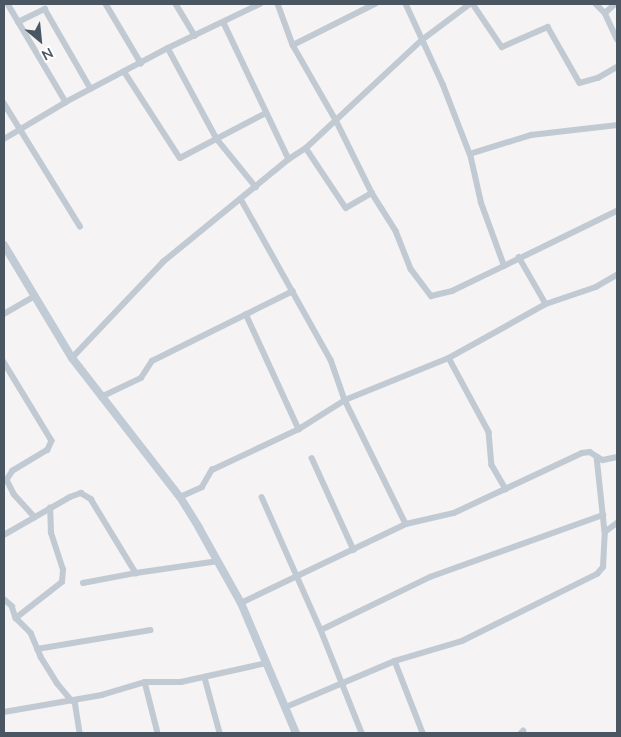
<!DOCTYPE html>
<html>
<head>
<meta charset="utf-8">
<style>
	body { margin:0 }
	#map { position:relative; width:621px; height:737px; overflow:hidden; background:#f5f3f3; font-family:"Nunito Sans",sans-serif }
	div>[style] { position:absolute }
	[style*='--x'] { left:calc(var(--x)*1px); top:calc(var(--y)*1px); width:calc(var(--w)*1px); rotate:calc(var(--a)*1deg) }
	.street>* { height:5.5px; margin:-2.75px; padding:0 2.75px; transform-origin:2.75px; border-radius:2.75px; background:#c1cad2 }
	.secondary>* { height:8px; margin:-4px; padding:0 4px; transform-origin:4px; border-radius:4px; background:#c1cbd6 }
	span { translate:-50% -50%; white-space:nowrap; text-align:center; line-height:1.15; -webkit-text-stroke:4px #fff; paint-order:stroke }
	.frame { position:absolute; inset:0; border:5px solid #4a5661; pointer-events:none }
	.north { position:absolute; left:15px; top:15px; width:50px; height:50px; -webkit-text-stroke:4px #fff; paint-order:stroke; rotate:152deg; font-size:14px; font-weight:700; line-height:20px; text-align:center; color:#4a5661 }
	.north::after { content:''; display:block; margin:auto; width:18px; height:22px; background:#4a5661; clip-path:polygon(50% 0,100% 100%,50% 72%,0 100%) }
</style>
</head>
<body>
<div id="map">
	<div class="street">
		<div style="--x:8;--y:4;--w:114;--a:59.4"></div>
		<div style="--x:106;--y:4;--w:69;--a:59.3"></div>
		<div style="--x:176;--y:4;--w:37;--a:59"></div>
		<div style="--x:278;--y:4;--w:44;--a:69.9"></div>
		<div style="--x:293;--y:45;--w:92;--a:-26.6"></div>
		<div style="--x:406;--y:4;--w:88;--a:65.2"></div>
		<div style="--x:443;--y:84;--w:75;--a:68.9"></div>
		<div style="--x:473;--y:4;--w:52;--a:56"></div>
		<div style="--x:502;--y:47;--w:50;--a:-23.5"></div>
		<div style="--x:548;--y:27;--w:64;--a:60.3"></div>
		<div style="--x:580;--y:83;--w:19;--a:-16"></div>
		<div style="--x:598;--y:78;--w:22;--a:-30"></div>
		<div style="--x:596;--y:4;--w:13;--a:45"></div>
		<div style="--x:605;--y:13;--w:29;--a:65"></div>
		<div style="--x:605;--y:13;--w:13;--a:-42"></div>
		<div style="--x:18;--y:22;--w:30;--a:-26"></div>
		<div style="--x:45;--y:9;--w:92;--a:60.1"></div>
		<div style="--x:224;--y:23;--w:151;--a:64.5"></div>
		<div style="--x:293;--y:45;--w:86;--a:60.2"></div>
		<div style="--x:336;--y:120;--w:81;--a:63.7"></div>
		<div style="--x:372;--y:193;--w:45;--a:57.7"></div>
		<div style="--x:396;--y:231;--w:41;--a:68.5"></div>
		<div style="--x:411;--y:269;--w:34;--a:53"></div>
		<div style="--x:431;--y:296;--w:22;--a:-13"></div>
		<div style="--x:452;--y:291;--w:58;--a:-25.7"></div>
		<div style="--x:504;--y:266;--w:67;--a:-110.1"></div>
		<div style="--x:481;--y:203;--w:50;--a:-102.7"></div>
		<div style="--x:470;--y:154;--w:64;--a:-17.3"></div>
		<div style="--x:531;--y:135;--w:87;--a:-6.6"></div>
		<div style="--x:168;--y:48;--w:103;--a:61.7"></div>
		<div style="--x:217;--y:139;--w:62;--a:50.9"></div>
		<div style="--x:124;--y:71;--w:103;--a:57.2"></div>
		<div style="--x:180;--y:158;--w:97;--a:-27.6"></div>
		<div style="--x:4;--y:103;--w:145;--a:58.3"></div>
		<div style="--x:4;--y:139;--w:72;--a:-30.8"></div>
		<div style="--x:66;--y:102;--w:115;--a:-27.9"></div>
		<div style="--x:168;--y:48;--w:102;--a:-25.6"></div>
		<div style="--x:306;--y:148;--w:72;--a:56.3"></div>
		<div style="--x:346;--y:208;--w:30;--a:-30"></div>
		<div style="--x:241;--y:199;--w:184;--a:60.8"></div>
		<div style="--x:331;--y:360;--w:42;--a:70.7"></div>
		<div style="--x:345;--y:400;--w:138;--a:63.8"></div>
		<div style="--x:519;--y:257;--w:54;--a:60.1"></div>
		<div style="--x:504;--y:266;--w:126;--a:-26"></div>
		<div style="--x:4;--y:314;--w:34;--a:-30"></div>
		<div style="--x:246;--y:314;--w:127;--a:65.3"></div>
		<div style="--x:72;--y:358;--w:132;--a:-46.5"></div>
		<div style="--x:163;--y:262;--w:163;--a:-39.3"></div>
		<div style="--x:289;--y:159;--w:20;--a:-33"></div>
		<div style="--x:306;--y:148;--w:158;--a:-43"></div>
		<div style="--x:422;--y:40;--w:60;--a:-36.9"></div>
		<div style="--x:449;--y:358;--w:84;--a:61.6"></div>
		<div style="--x:489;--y:432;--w:33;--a:85"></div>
		<div style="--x:492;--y:465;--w:28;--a:60"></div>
		<div style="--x:4;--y:362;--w:92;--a:58.7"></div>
		<div style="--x:52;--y:441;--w:10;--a:114"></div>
		<div style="--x:48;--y:450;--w:41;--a:149"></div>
		<div style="--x:13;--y:471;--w:11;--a:124"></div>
		<div style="--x:7;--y:480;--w:16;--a:63"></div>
		<div style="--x:14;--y:494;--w:31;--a:48"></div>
		<div style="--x:101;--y:397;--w:44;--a:-25.4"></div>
		<div style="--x:141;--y:378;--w:20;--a:-57"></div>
		<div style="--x:152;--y:361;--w:157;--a:-26.4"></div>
		<div style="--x:597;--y:457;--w:75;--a:83.9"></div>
		<div style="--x:312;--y:458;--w:101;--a:65.5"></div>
		<div style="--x:180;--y:497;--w:24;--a:-24"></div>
		<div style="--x:202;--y:487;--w:20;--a:-60"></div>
		<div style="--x:212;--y:470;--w:96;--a:-25.2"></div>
		<div style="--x:299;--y:429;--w:54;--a:-32.2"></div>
		<div style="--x:345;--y:400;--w:112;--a:-22"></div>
		<div style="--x:449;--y:358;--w:111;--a:-29.1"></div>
		<div style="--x:546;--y:304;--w:53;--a:-18.8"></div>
		<div style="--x:596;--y:287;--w:24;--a:-30"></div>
		<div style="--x:262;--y:497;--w:145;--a:66.1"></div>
		<div style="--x:321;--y:630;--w:111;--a:68.3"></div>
		<div style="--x:4;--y:535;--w:76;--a:-29.9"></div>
		<div style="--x:70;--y:497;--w:12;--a:-20"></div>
		<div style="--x:81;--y:493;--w:12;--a:31"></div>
		<div style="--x:91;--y:499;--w:87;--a:58.7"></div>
		<div style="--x:136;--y:573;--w:83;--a:-8.3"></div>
		<div style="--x:83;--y:583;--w:54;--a:-10.7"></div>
		<div style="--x:4;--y:599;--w:11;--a:41"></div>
		<div style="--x:12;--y:606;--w:13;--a:72"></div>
		<div style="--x:16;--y:618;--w:21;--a:45"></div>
		<div style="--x:31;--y:633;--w:26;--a:67"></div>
		<div style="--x:41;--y:657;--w:31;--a:58"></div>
		<div style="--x:57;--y:683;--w:23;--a:50"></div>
		<div style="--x:241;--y:603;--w:183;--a:-25.6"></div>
		<div style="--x:406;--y:524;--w:49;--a:-12.9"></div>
		<div style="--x:454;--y:513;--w:141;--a:-25.1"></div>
		<div style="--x:582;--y:453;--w:8;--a:-7"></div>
		<div style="--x:590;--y:452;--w:15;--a:32"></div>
		<div style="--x:603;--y:460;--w:14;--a:-12"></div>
		<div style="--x:16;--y:618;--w:58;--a:-38"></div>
		<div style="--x:62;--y:582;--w:12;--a:-85"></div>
		<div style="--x:63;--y:570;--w:39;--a:-108"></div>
		<div style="--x:51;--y:533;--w:25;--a:-92"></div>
		<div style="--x:321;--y:630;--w:121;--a:-25.9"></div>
		<div style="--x:430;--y:577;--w:184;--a:-19.7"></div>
		<div style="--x:37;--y:649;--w:115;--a:-9.5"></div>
		<div style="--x:395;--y:661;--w:77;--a:68.7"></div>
		<div style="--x:205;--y:678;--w:57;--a:74.7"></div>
		<div style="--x:145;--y:682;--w:53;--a:75.7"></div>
		<div style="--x:75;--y:701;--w:32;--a:81"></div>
		<div style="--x:286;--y:707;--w:118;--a:-22.9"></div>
		<div style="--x:395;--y:661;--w:70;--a:-16.6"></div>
		<div style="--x:462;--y:641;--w:151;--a:-26.4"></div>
		<div style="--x:597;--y:574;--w:9;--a:-49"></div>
		<div style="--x:603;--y:567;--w:35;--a:-87"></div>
		<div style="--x:605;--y:532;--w:15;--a:-37"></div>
		<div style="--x:4;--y:712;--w:99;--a:-9.8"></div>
		<div style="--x:102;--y:695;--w:45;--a:-16.8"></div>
		<div style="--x:145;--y:682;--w:36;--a:0"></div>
		<div style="--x:181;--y:682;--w:88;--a:-12.5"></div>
		<div style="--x:521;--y:733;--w:3;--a:-45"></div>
	</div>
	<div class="secondary">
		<div style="--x:4;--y:245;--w:132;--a:59"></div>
		<div style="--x:72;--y:358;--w:176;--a:52.2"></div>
		<div style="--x:180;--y:497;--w:36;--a:58"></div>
		<div style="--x:199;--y:528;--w:86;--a:60.8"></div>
		<div style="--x:241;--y:603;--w:141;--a:67.1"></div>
	</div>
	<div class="frame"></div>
	<div class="north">N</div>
</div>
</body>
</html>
